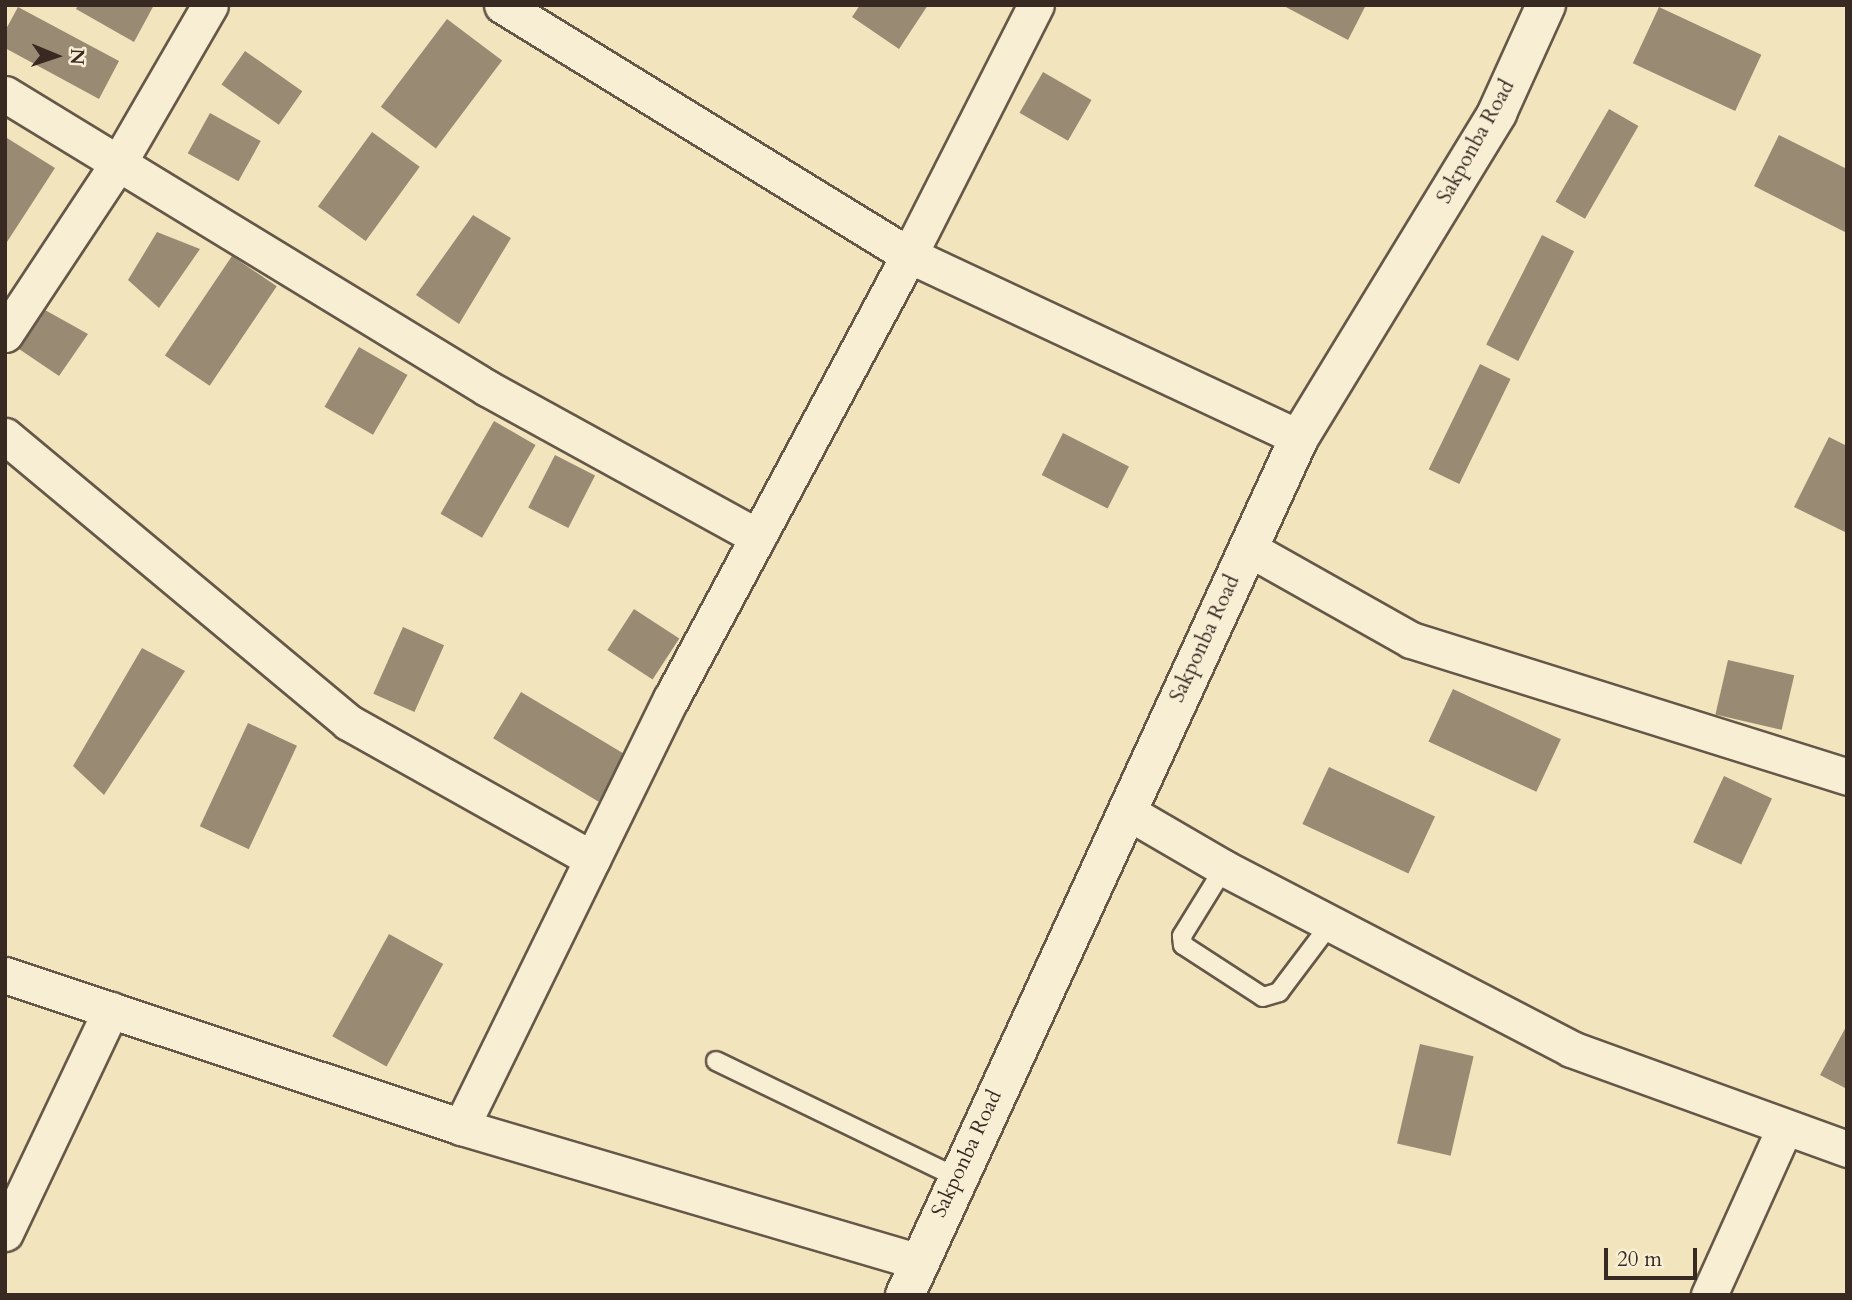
<!DOCTYPE html>
<html>
<head>
<meta charset="utf-8">
<style>
	body { margin:0 }
	#map { position:relative; width:1852px; height:1300px; overflow:hidden; background:#f2e5bd; font-family:Cardo,serif }
	div>[style] { position:absolute }
	[style*='--x'] { left:calc(var(--x)*1px); top:calc(var(--y)*1px); width:calc(var(--w)*1px); rotate:calc(var(--a)*1deg) }
	.building>* { inset:0; background:#998b73; transform-origin:0 0 }
	.roads { filter:drop-shadow(2px 0 #665849) drop-shadow(-2px 0 #665849) drop-shadow(0 2px #665849) drop-shadow(0 -2px #665849) }
	.service>* { height:18px; margin:-9px; padding:0 9px; transform-origin:9px; border-radius:9px; background:#f7eed4 }
	.minor>* { height:35px; margin:-17.5px; padding:0 17.5px; transform-origin:17.5px; border-radius:17.5px; background:#f7eed4 }
	.secondary>* { height:38px; margin:-19px; padding:0 19px; transform-origin:19px; border-radius:19px; background:#f7eed4 }
	span { translate:-50% -50%; white-space:nowrap; text-align:center; line-height:1.15; -webkit-text-stroke:7px #f7eed4; paint-order:stroke }
	.street-label { font-size:21px; color:#382922 }
	.frame { position:absolute; inset:0; border:7px solid #382922; pointer-events:none }
	.north { position:absolute; left:21px; top:21px; width:70px; height:70px; -webkit-text-stroke:5px #f7eed4; paint-order:stroke; rotate:92deg; font-size:19px; font-weight:700; line-height:28px; text-align:center; color:#382922 }
	.north::after { content:''; display:block; margin:auto; width:24px; height:32px; background:#382922; clip-path:polygon(50% 0,100% 100%,50% 72%,0 100%) }
	.scale { position:absolute; left:1604px; top:1248px; width:93px; height:32px; box-sizing:border-box; border:4px solid #382922; border-top:0; padding-left:9px; font-size:21px; line-height:24px; white-space:nowrap; color:#382922; -webkit-text-stroke:5px #f7eed4; paint-order:stroke }
</style>
</head>
<body>
<div id="map">
	<div class="building">
		<div style="clip-path:polygon(78px 5px,154px 5px,134px 42px,76px 9px)"></div>
		<div style="clip-path:polygon(860px 5px,928px 5px,899px 49px,852px 17px)"></div>
		<div style="clip-path:polygon(1282px 5px,1366px 5px,1348px 40px)"></div>
		<div style="clip-path:polygon(18px 7px,119px 61px,99px 99px,5px 48px,5px 31px)"></div>
		<div style="left:1659px;top:7px;width:113px;height:62px;rotate:25deg"></div>
		<div style="left:447px;top:19px;width:69px;height:110px;rotate:37deg"></div>
		<div style="left:245px;top:51px;width:70px;height:41px;rotate:35deg"></div>
		<div style="left:1043px;top:72px;width:56px;height:47px;rotate:30deg"></div>
		<div style="left:1609px;top:109px;width:34px;height:107px;rotate:30deg"></div>
		<div style="left:210px;top:113px;width:58px;height:46px;rotate:29deg"></div>
		<div style="left:372px;top:132px;width:59px;height:92px;rotate:36deg"></div>
		<div style="clip-path:polygon(1779px 135px,1847px 169px,1847px 233px,1754px 186px)"></div>
		<div style="clip-path:polygon(7px 138px,55px 168px,5px 245px,5px 141px)"></div>
		<div style="clip-path:polygon(473px 215px,511px 238px,459px 324px,416px 295px)"></div>
		<div style="clip-path:polygon(157px 232px,200px 249px,159px 308px,128px 280px)"></div>
		<div style="left:1542px;top:235px;width:36px;height:123px;rotate:27deg"></div>
		<div style="left:232px;top:256px;width:54px;height:120px;rotate:34deg"></div>
		<div style="clip-path:polygon(45px 310px,88px 334px,59px 376px,16px 347px)"></div>
		<div style="left:359px;top:347px;width:56px;height:69px;rotate:30deg"></div>
		<div style="left:1480px;top:364px;width:34px;height:117px;rotate:26deg"></div>
		<div style="left:494px;top:421px;width:48px;height:107px;rotate:30deg"></div>
		<div style="left:1063px;top:433px;width:74px;height:47px;rotate:27deg"></div>
		<div style="clip-path:polygon(1829px 437px,1847px 446px,1847px 533px,1794px 507px)"></div>
		<div style="left:555px;top:455px;width:45px;height:59px;rotate:27deg"></div>
		<div style="left:634px;top:609px;width:54px;height:49px;rotate:33deg"></div>
		<div style="left:403px;top:627px;width:45px;height:73px;rotate:24deg"></div>
		<div style="clip-path:polygon(142px 648px,185px 671px,104px 795px,73px 766px)"></div>
		<div style="left:1728px;top:660px;width:68px;height:56px;rotate:13deg"></div>
		<div style="left:1453px;top:689px;width:119px;height:58px;rotate:25deg"></div>
		<div style="left:521px;top:692px;width:123px;height:54px;rotate:31deg"></div>
		<div style="left:248px;top:723px;width:54px;height:114px;rotate:25deg"></div>
		<div style="left:1329px;top:767px;width:117px;height:63px;rotate:25deg"></div>
		<div style="left:1724px;top:776px;width:53px;height:73px;rotate:25deg"></div>
		<div style="left:389px;top:934px;width:62px;height:117px;rotate:29deg"></div>
		<div style="clip-path:polygon(1847px 1025px,1847px 1089px,1820px 1075px)"></div>
		<div style="left:1420px;top:1044px;width:55px;height:102px;rotate:13deg"></div>
	</div>
	<div class="roads">
		<div class="service">
			<div style="--x:1224;--y:868;--w:80;--a:121.7"></div>
			<div style="--x:1182;--y:936;--w:9;--a:84"></div>
			<div style="--x:1183;--y:945;--w:95;--a:33"></div>
			<div style="--x:1263;--y:997;--w:17;--a:-17"></div>
			<div style="--x:1279;--y:992;--w:86;--a:-53"></div>
			<div style="--x:716;--y:1061;--w:267;--a:25.8"></div>
		</div>
		<div class="minor">
			<div style="--x:502;--y:5;--w:478;--a:31.6"></div>
			<div style="--x:909;--y:255;--w:431;--a:25.1"></div>
			<div style="--x:5;--y:94;--w:565;--a:31.38"></div>
			<div style="--x:487;--y:388;--w:309;--a:28.8"></div>
			<div style="--x:5;--y:334;--w:206;--a:-56.5"></div>
			<div style="--x:119;--y:162;--w:181;--a:-59.9"></div>
			<div style="--x:5;--y:436;--w:447;--a:39.8"></div>
			<div style="--x:348;--y:722;--w:280;--a:29.3"></div>
			<div style="--x:1248;--y:548;--w:187;--a:29.4"></div>
			<div style="--x:1411;--y:640;--w:457;--a:17.4"></div>
			<div style="--x:1126;--y:811;--w:113;--a:30.2"></div>
			<div style="--x:1224;--y:868;--w:391;--a:27.5"></div>
			<div style="--x:1571;--y:1049;--w:294;--a:19.9"></div>
			<div style="--x:5;--y:975;--w:481;--a:18.4"></div>
			<div style="--x:461;--y:1127;--w:475;--a:16.4"></div>
			<div style="--x:461;--y:1127;--w:477;--a:-63.9"></div>
			<div style="--x:671;--y:699;--w:504;--a:-61.81"></div>
			<div style="--x:909;--y:255;--w:280;--a:-63.1"></div>
			<div style="--x:5;--y:1233;--w:247;--a:-64.6"></div>
			<div style="--x:1709;--y:1295;--w:182;--a:-65.7"></div>
		</div>
		<div class="secondary">
			<div style="--x:905;--y:1295;--w:943;--a:-65.31"></div>
			<div style="--x:1299;--y:438;--w:381;--a:-58.6"></div>
			<div style="--x:1497;--y:113;--w:119;--a:-65.6"></div>
		</div>
	</div>
	<div class="street-label">
		<span style="left:1476px;top:142px;rotate:-61deg">Sakponba Road</span>
		<span style="left:1205px;top:639px;rotate:-65deg">Sakponba Road</span>
		<span style="left:967px;top:1154px;rotate:-65deg">Sakponba Road</span>
	</div>
	<div class="frame"></div>
	<div class="north">N</div>
	<div class="scale">20 m</div>
</div>
</body>
</html>
